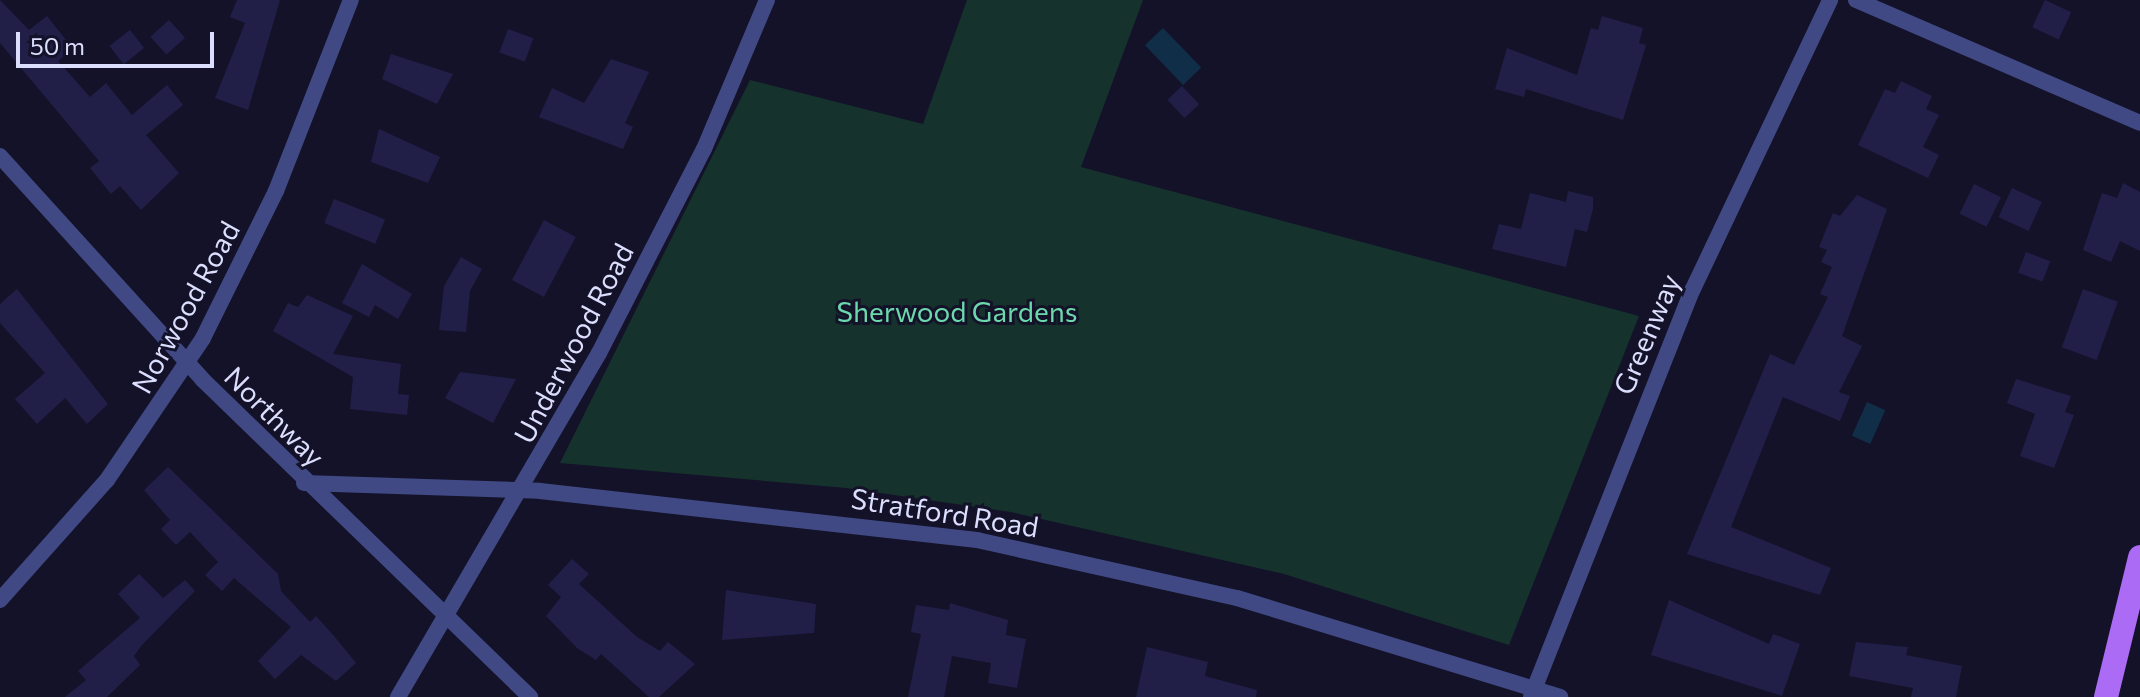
<!DOCTYPE html>
<html>
<head>
<meta charset="utf-8">
<style>
	body { margin:0 }
	#map { position:relative; width:2140px; height:697px; overflow:hidden; background:#131229; font-family:Commissioner,sans-serif }
	div>[style] { position:absolute }
	[style*='--x'] { left:calc(var(--x)*1px); top:calc(var(--y)*1px); width:calc(var(--w)*1px); rotate:calc(var(--a)*1deg) }
	.green>* { inset:0; background:#16322d }
	.water>* { inset:0; background:#112e49; transform-origin:0 0 }
	.building>* { inset:0; background:#211f48; transform-origin:0 0 }
	.street>* { height:16px; margin:-8px; padding:0 8px; transform-origin:8px; border-radius:8px; background:#404984 }
	.primary>* { height:24px; margin:-12px; padding:0 12px; transform-origin:12px; border-radius:12px; background:#ab6bf5 }
	span { translate:-50% -50%; white-space:nowrap; text-align:center; line-height:1.15; -webkit-text-stroke:6px #131229; paint-order:stroke }
	.street-label { font-size:28px; color:#dcdefd }
	.park-label { font-size:28px; color:#6cd9ad }
	.scale { position:absolute; left:16px; top:32px; width:198px; height:36px; box-sizing:border-box; border:4px solid #dcdefd; border-top:0; padding-left:10px; font-size:24px; line-height:28px; white-space:nowrap; color:#dcdefd; -webkit-text-stroke:6px #131229; paint-order:stroke }
</style>
</head>
<body>
<div id="map">
	<div class="green">
		<div style="clip-path:polygon(967px 0,1143px 0,1081px 167px,1639px 316px,1509px 645px,1284px 574px,1011px 512px,846px 488px,560px 463px,750px 80px,923px 124px)"></div>
	</div>
	<div class="water">
		<div style="left:1163px;top:28px;width:55px;height:25px;rotate:46deg"></div>
		<div style="left:1867px;top:402px;width:20px;height:37px;rotate:24deg"></div>
	</div>
	<div class="building">
		<div style="clip-path:polygon(0 0,29px 30px,47px 16px,73px 49px,58px 61px,90px 97px,106px 83px,132px 115px,167px 85px,183px 105px,146px 135px,179px 173px,141px 210px,120px 186px,111px 194px,90px 168px,99px 161px,0 43px)"></div>
		<div style="clip-path:polygon(237px 0,280px 0,248px 110px,215px 98px,245px 23px,230px 17px)"></div>
		<div style="left:2045px;top:0;width:29px;height:30px;rotate:25deg"></div>
		<div style="clip-path:polygon(1602px 16px,1643px 28px,1639px 43px,1646px 45px,1623px 120px,1526px 89px,1524px 97px,1495px 89px,1507px 48px,1577px 75px,1591px 28px,1598px 30px)"></div>
		<div style="left:169px;top:20px;width:24px;height:25px;rotate:48deg"></div>
		<div style="left:508px;top:29px;width:27px;height:25px;rotate:20deg"></div>
		<div style="left:130px;top:30px;width:23px;height:26px;rotate:52deg"></div>
		<div style="clip-path:polygon(391px 54px,453px 74px,437px 104px,382px 79px)"></div>
		<div style="clip-path:polygon(611px 59px,649px 72px,625px 123px,633px 127px,623px 149px,539px 117px,552px 88px,584px 103px)"></div>
		<div style="clip-path:polygon(1901px 81px,1932px 96px,1926px 109px,1939px 115px,1923px 147px,1939px 155px,1928px 178px,1858px 145px,1885px 89px,1895px 93px)"></div>
		<div style="left:1182px;top:86px;width:25px;height:20px;rotate:47deg"></div>
		<div style="clip-path:polygon(379px 129px,440px 157px,428px 183px,371px 162px)"></div>
		<div style="clip-path:polygon(2123px 183px,2140px 192px,2140px 251px,2120px 241px,2111px 262px,2083px 250px,2102px 193px,2117px 198px)"></div>
		<div style="left:1974px;top:184px;width:30px;height:33px;rotate:26deg"></div>
		<div style="left:2012px;top:188px;width:33px;height:32px;rotate:25deg"></div>
		<div style="clip-path:polygon(1568px 191px,1593px 197px,1593px 209px,1587px 232px,1575px 229px,1566px 267px,1492px 249px,1499px 224px,1521px 229px,1530px 193px,1566px 202px)"></div>
		<div style="clip-path:polygon(1857px 195px,1887px 209px,1842px 336px,1862px 346px,1839px 392px,1850px 396px,1840px 421px,1783px 397px,1731px 527px,1831px 568px,1820px 595px,1687px 554px,1770px 354px,1794px 365px,1828px 297px,1820px 294px,1832px 267px,1821px 262px,1827px 250px,1819px 247px,1833px 213px,1840px 216px)"></div>
		<div style="left:334px;top:199px;width:55px;height:26px;rotate:22deg"></div>
		<div style="left:544px;top:220px;width:36px;height:68px;rotate:28deg"></div>
		<div style="left:2026px;top:252px;width:26px;height:22px;rotate:21deg"></div>
		<div style="clip-path:polygon(461px 257px,482px 269px,470px 291px,466px 332px,439px 330px,444px 286px)"></div>
		<div style="clip-path:polygon(362px 264px,412px 294px,398px 319px,375px 305px,369px 317px,342px 303px)"></div>
		<div style="clip-path:polygon(17px 289px,108px 404px,87px 424px,65px 398px,37px 424px,15px 399px,45px 373px,0 323px,0 304px)"></div>
		<div style="left:2083px;top:289px;width:37px;height:62px;rotate:20deg"></div>
		<div style="clip-path:polygon(307px 295px,353px 316px,333px 354px,401px 364px,398px 394px,409px 395px,407px 415px,350px 409px,353px 377px,273px 331px,288px 303px,298px 307px)"></div>
		<div style="clip-path:polygon(460px 372px,516px 379px,493px 423px,445px 398px)"></div>
		<div style="clip-path:polygon(2016px 379px,2071px 396px,2065px 412px,2074px 415px,2054px 468px,2020px 456px,2035px 414px,2007px 403px)"></div>
		<div style="clip-path:polygon(168px 467px,278px 574px,281px 591px,310px 622px,316px 616px,334px 636px,356px 663px,336px 681px,301px 655px,275px 679px,258px 661px,291px 627px,234px 578px,222px 591px,205px 575px,218px 562px,190px 532px,176px 545px,161px 529px,170px 520px,144px 490px)"></div>
		<div style="clip-path:polygon(572px 559px,589px 574px,579px 584px,637px 637px,660px 651px,668px 642px,695px 664px,659px 697px,649px 697px,601px 654px,596px 660px,577px 648px,546px 616px,561px 597px,548px 585px)"></div>
		<div style="clip-path:polygon(139px 574px,163px 598px,185px 580px,195px 591px,142px 645px,134px 656px,140px 665px,107px 697px,65px 697px,86px 680px,78px 671px,140px 618px,118px 594px)"></div>
		<div style="clip-path:polygon(726px 590px,816px 604px,814px 633px,722px 640px)"></div>
		<div style="clip-path:polygon(1669px 600px,1769px 644px,1773px 634px,1800px 644px,1782px 696px,1651px 655px)"></div>
		<div style="clip-path:polygon(950px 603px,1008px 620px,1006px 635px,1026px 639px,1017px 688px,988px 683px,991px 663px,952px 656px,944px 697px,908px 697px,921px 634px,911px 632px,916px 605px,949px 610px)"></div>
		<div style="clip-path:polygon(1856px 642px,1908px 647px,1906px 655px,1962px 666px,1956px 697px,1911px 697px,1913px 688px,1849px 676px)"></div>
		<div style="clip-path:polygon(1147px 647px,1208px 662px,1205px 676px,1257px 690px,1256px 697px,1136px 697px)"></div>
	</div>
	<div class="street">
		<div style="--x:1856;--y:0;--w:309;--a:23.4"></div>
		<div style="--x:0;--y:156;--w:301;--a:47.8"></div>
		<div style="--x:202;--y:379;--w:457;--a:44.1"></div>
		<div style="--x:304;--y:483;--w:236;--a:1.9"></div>
		<div style="--x:540;--y:491;--w:440;--a:6.4"></div>
		<div style="--x:977;--y:540;--w:266;--a:12.6"></div>
		<div style="--x:1237;--y:598;--w:338;--a:17"></div>
		<div style="--x:0;--y:600;--w:161;--a:-48.3"></div>
		<div style="--x:107;--y:480;--w:171;--a:-55.9"></div>
		<div style="--x:203;--y:338;--w:164;--a:-63.6"></div>
		<div style="--x:276;--y:191;--w:205;--a:-68.6"></div>
		<div style="--x:398;--y:697;--w:398;--a:-59.7"></div>
		<div style="--x:599;--y:353;--w:229;--a:-62.8"></div>
		<div style="--x:704;--y:149;--w:162;--a:-67.1"></div>
		<div style="--x:1531;--y:697;--w:437;--a:-68.4"></div>
		<div style="--x:1692;--y:291;--w:322;--a:-64.6"></div>
	</div>
	<div class="primary">
		<div style="--x:2106;--y:697;--w:144;--a:-76.3"></div>
	</div>
	<div class="street-label">
		<span style="left:185px;top:307px;rotate:-61deg">Norwood Road</span>
		<span style="left:1646px;top:334px;rotate:-67deg">Greenway</span>
		<span style="left:573px;top:343px;rotate:-62deg">Underwood Road</span>
		<span style="left:275px;top:416px;rotate:45deg">Northway</span>
		<span style="left:945px;top:512px;rotate:9deg">Stratford Road</span>
	</div>
	<div class="park-label">
		<span style="left:957px;top:311px">Sherwood Gardens</span>
	</div>
	<div class="scale">50 m</div>
</div>
</body>
</html>
